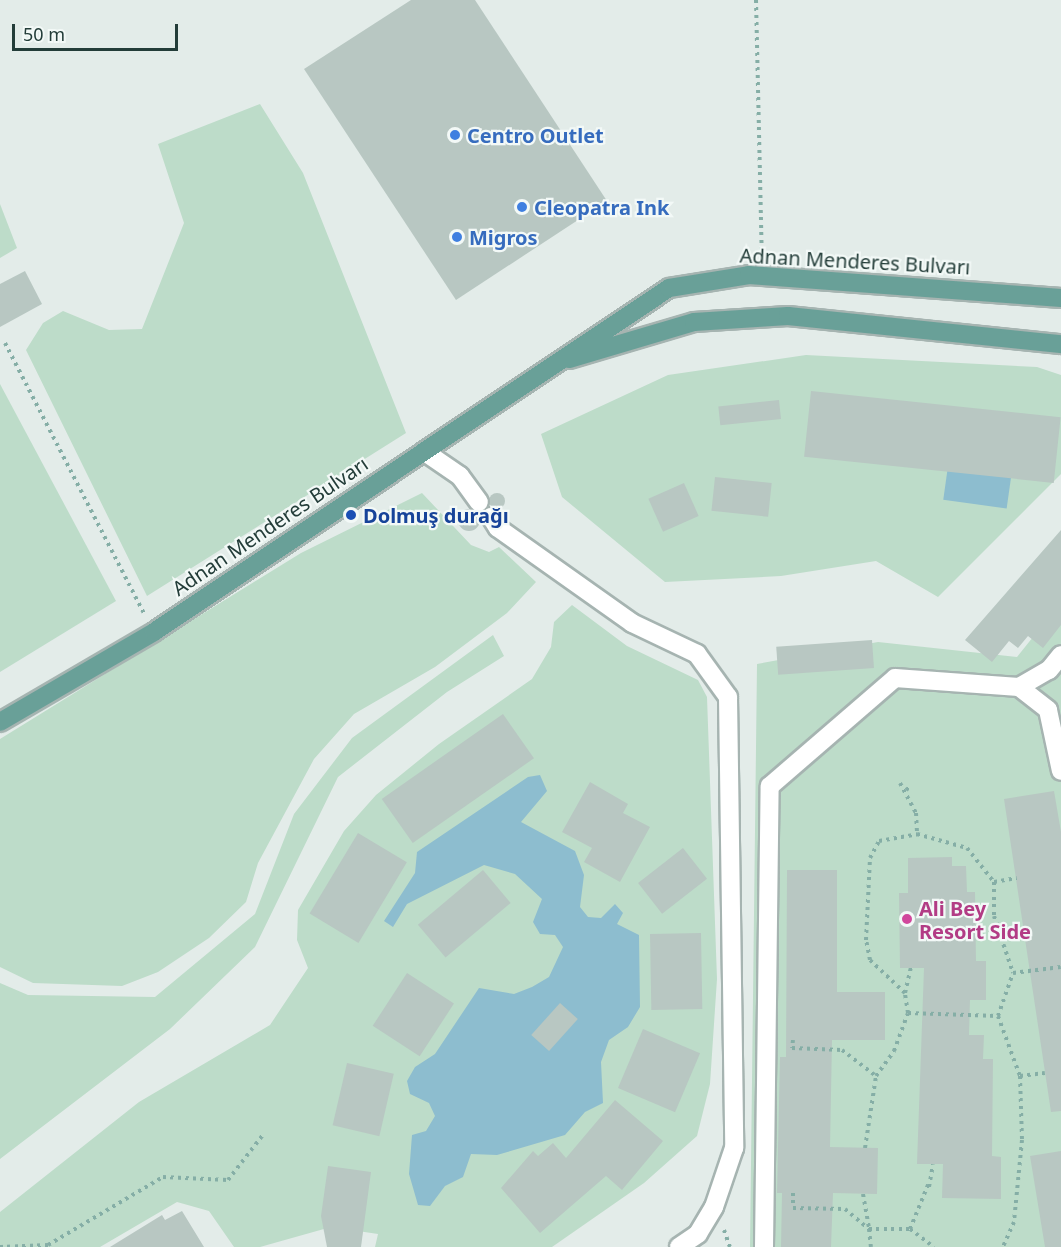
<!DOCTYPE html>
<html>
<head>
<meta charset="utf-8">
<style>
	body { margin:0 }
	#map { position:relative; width:1061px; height:1247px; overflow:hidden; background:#e3ece9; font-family:"Noto Sans",sans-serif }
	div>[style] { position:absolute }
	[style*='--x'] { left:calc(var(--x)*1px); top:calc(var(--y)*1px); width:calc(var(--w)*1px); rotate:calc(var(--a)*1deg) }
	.green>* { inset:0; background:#bddcc9 }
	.water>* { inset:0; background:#8dbdcf; transform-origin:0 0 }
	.building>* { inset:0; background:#b8c7c2; transform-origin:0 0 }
	.round { border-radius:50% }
	.path>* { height:4px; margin-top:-2px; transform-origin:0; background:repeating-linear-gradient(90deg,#85aea6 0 3px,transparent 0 7.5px) }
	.roads { filter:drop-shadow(2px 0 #a6b4b1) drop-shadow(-2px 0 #a6b4b1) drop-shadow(0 2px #a6b4b1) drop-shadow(0 -2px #a6b4b1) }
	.minor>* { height:18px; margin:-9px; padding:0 9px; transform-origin:9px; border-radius:9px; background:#fff }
	.major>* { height:18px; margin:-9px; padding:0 9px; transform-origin:9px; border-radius:9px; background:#69a098 }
	.dots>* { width:16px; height:16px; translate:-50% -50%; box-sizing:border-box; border:3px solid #f3f9f7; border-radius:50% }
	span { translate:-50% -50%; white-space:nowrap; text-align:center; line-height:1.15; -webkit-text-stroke:4.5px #f3f9f7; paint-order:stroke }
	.shop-label { font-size:20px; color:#366cbe; font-weight:700 }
	.left { translate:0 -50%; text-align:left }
	.street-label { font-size:20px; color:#233d39 }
	.transit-label { font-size:20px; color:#164399; font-weight:700 }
	.hotel-label { font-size:20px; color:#b23c85; font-weight:700 }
	.scale { position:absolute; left:12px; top:24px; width:166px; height:27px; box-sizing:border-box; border:3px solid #233d39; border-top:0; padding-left:8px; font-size:18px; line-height:21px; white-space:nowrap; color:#233d39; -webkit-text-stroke:4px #f3f9f7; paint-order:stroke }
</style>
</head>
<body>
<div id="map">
	<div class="green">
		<div style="clip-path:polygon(260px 104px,303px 173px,406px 433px,147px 596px,26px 350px,43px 323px,63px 311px,109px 330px,142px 329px,184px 223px,158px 144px)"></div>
		<div style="clip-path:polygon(0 204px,17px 248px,0 258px)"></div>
		<div style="clip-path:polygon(806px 355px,1037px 367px,1061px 375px,1061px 474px,938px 597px,876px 561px,781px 576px,665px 582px,562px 497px,541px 434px,668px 375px)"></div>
		<div style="clip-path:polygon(0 384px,116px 601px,0 672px)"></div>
		<div style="clip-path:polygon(422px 493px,471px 545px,489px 552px,499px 547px,536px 582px,507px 613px,435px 667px,354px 714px,314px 759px,258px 863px,246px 902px,209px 938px,158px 972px,122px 986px,33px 983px,0 967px,0 739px,301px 553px)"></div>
		<div style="clip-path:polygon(1061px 602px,1061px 1247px,750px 1247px,757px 664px,878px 642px,1017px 657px)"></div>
		<div style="clip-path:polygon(572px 605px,627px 646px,698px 680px,707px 697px,717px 979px,710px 1084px,697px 1136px,644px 1183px,552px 1247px,375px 1247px,378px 1234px,331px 1227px,260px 1247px,234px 1247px,209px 1211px,177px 1202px,100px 1247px,0 1247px,0 1212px,139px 1102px,270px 1025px,308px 968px,297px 940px,298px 910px,344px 831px,376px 795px,439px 744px,532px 679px,551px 647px,554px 622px)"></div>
		<div style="clip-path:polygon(493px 635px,504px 656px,447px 692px,338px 777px,255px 947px,170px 1029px,0 1159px,0 983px,28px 995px,155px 997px,255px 914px,294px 814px,352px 738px)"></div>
	</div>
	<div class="water">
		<div style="left:948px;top:466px;width:64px;height:34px;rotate:8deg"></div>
		<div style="clip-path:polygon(540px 775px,547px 791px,521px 822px,575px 851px,584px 875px,580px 907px,588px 917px,601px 918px,615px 904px,623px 913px,617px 924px,639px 935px,640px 1007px,628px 1027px,609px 1040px,601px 1062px,603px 1103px,585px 1112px,565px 1135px,497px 1155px,471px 1154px,463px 1177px,445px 1186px,430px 1206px,418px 1205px,409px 1174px,412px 1135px,426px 1131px,435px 1116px,429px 1103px,410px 1094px,407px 1081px,415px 1067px,435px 1054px,479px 988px,514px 994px,532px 987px,549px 977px,563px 947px,555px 935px,540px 934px,533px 922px,542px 899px,515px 874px,484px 865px,407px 904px,393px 927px,384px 921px,415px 873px,417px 852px,528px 777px)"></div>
	</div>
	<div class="building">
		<div style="clip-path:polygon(411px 0,475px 0,607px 201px,456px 300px,304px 69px)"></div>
		<div style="clip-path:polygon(25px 271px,42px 304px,0 327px,0 284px)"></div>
		<div style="left:811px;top:391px;width:251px;height:66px;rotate:6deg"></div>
		<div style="left:779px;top:400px;width:19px;height:61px;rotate:84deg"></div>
		<div style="left:715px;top:477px;width:57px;height:34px;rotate:6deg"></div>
		<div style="left:684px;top:483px;width:36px;height:39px;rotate:66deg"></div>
		<div class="round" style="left:489px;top:493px;width:16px;height:16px"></div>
		<div class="round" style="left:458px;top:509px;width:22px;height:22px"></div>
		<div style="clip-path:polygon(1061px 530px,1061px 625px,1043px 648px,1028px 636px,1018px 648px,1009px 641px,992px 662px,965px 640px)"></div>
		<div style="left:872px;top:640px;width:28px;height:96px;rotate:86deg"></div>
		<div style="left:503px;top:714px;width:54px;height:148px;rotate:55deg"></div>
		<div style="clip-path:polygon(590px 782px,628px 804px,623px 813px,650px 827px,620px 882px,584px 862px,592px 848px,562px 832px)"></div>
		<div style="clip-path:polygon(1054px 791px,1061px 832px,1061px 1111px,1051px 1112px,1004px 799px)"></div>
		<div style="left:358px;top:833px;width:57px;height:94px;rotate:31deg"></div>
		<div style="left:683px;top:848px;width:39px;height:57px;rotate:52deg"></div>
		<div style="clip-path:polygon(952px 857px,952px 866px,966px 866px,967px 892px,975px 892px,976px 961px,986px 961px,986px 1000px,970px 1000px,969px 1035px,984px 1035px,983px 1059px,993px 1059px,992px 1156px,1001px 1157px,1001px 1199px,942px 1198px,943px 1164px,917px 1164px,924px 968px,900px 968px,899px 893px,908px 893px,908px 858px)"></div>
		<div style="left:483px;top:870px;width:43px;height:85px;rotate:50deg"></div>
		<div style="clip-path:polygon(787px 870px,837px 870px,837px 992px,885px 992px,885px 1040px,832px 1040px,830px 1147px,878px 1148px,877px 1194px,833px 1193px,831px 1247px,781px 1247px,782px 1193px,777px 1193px,780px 1057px,786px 1057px)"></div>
		<div style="left:701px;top:933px;width:76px;height:51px;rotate:89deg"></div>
		<div style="left:407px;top:973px;width:56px;height:63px;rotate:33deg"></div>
		<div style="left:560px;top:1003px;width:24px;height:43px;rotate:42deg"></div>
		<div style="left:643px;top:1029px;width:62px;height:64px;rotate:23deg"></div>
		<div style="left:347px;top:1063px;width:48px;height:64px;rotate:13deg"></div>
		<div style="clip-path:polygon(615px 1100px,663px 1141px,622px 1190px,606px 1176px,540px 1233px,501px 1188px,533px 1151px,538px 1156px,553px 1143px,566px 1158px)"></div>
		<div style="clip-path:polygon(1061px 1151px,1061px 1247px,1045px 1247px,1030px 1156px)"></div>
		<div style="clip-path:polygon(328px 1166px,371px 1172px,361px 1247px,327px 1247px,321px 1216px)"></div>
		<div style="clip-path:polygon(182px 1211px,204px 1247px,110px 1247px,162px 1215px,165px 1220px)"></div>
	</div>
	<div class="path">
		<div style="--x:756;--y:0;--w:257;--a:88.7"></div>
		<div style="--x:5;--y:343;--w:306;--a:62.8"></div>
		<div style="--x:900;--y:783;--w:34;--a:62"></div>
		<div style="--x:916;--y:813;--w:21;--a:87"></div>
		<div style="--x:906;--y:790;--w:6;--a:-39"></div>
		<div style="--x:994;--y:882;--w:23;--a:-10"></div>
		<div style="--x:905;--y:993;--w:26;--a:-77"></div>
		<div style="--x:908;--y:1013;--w:90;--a:1.9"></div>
		<div style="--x:998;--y:1016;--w:64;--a:69.9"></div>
		<div style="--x:1020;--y:1076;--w:64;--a:88.2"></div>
		<div style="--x:1022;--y:1140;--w:82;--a:95.6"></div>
		<div style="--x:1014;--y:1222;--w:27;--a:114"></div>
		<div style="--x:998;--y:1016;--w:46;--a:-70.8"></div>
		<div style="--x:1013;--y:973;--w:48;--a:-7.1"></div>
		<div style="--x:793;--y:1040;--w:8;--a:97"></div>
		<div style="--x:792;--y:1048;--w:50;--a:2.3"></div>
		<div style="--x:842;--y:1050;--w:43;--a:37.4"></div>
		<div style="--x:1020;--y:1076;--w:25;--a:-7"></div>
		<div style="--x:865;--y:1148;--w:73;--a:-81.3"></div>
		<div style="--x:876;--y:1076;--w:31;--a:-54"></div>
		<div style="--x:894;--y:1051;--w:40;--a:-69.8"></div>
		<div style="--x:908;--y:1013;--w:20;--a:-99"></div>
		<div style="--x:905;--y:993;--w:48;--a:-136.7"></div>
		<div style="--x:870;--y:960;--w:20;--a:-101"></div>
		<div style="--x:866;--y:940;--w:82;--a:-87.2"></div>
		<div style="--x:870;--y:858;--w:19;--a:-62"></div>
		<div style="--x:879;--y:841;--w:39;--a:-10"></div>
		<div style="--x:917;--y:834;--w:52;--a:15.6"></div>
		<div style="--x:967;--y:848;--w:43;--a:51.5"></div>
		<div style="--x:994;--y:882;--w:34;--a:90"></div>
		<div style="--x:994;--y:916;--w:60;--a:71.6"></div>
		<div style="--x:929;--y:1187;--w:23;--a:-80"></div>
		<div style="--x:793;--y:1193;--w:15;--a:90"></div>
		<div style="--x:793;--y:1208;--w:52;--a:1.1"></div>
		<div style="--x:845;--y:1209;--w:31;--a:40"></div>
		<div style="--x:869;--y:1229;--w:18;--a:84"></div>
		<div style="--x:863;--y:1194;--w:36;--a:80"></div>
		<div style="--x:869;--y:1229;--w:41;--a:0"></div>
		<div style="--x:910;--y:1229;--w:30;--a:37"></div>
		<div style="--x:910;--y:1229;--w:48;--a:-67.8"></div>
		<div style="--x:724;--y:1230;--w:18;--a:71"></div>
		<div style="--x:0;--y:1247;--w:48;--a:-2.4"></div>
		<div style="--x:48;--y:1245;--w:134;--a:-30.6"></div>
		<div style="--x:163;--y:1177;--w:65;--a:2.6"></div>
		<div style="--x:228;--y:1180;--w:56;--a:-52.3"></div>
	</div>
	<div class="roads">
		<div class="minor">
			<div style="--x:425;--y:452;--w:42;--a:34.4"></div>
			<div style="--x:460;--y:476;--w:32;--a:54"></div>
			<div style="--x:491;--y:517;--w:13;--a:58"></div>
			<div style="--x:498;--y:528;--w:164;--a:35.3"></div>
			<div style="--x:632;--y:623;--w:72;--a:25.5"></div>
			<div style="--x:697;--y:654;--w:53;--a:54.2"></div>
			<div style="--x:728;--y:697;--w:451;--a:89.2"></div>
			<div style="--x:734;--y:1148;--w:62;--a:108.7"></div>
			<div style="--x:714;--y:1207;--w:31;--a:121"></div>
			<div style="--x:698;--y:1234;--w:23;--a:146"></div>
			<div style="--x:1019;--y:687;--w:37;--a:38"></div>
			<div style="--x:1048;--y:710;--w:62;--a:78"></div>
			<div style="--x:764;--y:1247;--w:461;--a:-89.3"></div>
			<div style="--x:770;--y:786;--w:165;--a:-40.8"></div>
			<div style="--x:895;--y:678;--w:124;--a:4.2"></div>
			<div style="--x:1019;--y:687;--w:34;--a:-30"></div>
			<div style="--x:1049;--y:670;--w:19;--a:-51"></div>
		</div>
		<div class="major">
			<div style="--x:569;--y:359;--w:130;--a:-16.5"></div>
			<div style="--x:694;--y:322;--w:94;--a:-3.7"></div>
			<div style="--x:788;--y:316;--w:274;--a:5.9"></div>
			<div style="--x:0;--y:722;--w:178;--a:-30.3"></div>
			<div style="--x:154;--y:632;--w:619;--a:-33.74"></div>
			<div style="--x:669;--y:288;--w:81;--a:-9.2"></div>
			<div style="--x:749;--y:275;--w:313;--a:4.2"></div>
		</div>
	</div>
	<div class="dots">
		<div style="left:455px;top:135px;background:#3f7fe0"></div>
		<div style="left:522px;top:207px;background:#3f7fe0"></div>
		<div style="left:457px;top:237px;background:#3f7fe0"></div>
		<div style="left:351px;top:515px;background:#1a4fb4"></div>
		<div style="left:907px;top:919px;background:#d1479c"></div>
	</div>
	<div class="shop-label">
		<span class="left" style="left:467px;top:135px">Centro Outlet</span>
		<span class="left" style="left:534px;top:207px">Cleopatra Ink</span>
		<span class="left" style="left:469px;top:237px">Migros</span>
	</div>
	<div class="street-label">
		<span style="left:855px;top:261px;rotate:3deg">Adnan Menderes Bulvarı</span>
		<span style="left:270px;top:526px;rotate:-34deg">Adnan Menderes Bulvarı</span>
	</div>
	<div class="transit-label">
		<span class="left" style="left:363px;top:515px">Dolmuş durağı</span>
	</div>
	<div class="hotel-label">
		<span class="left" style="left:919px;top:920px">Ali Bey<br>Resort Side</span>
	</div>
	<div class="scale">50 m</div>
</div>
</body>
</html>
